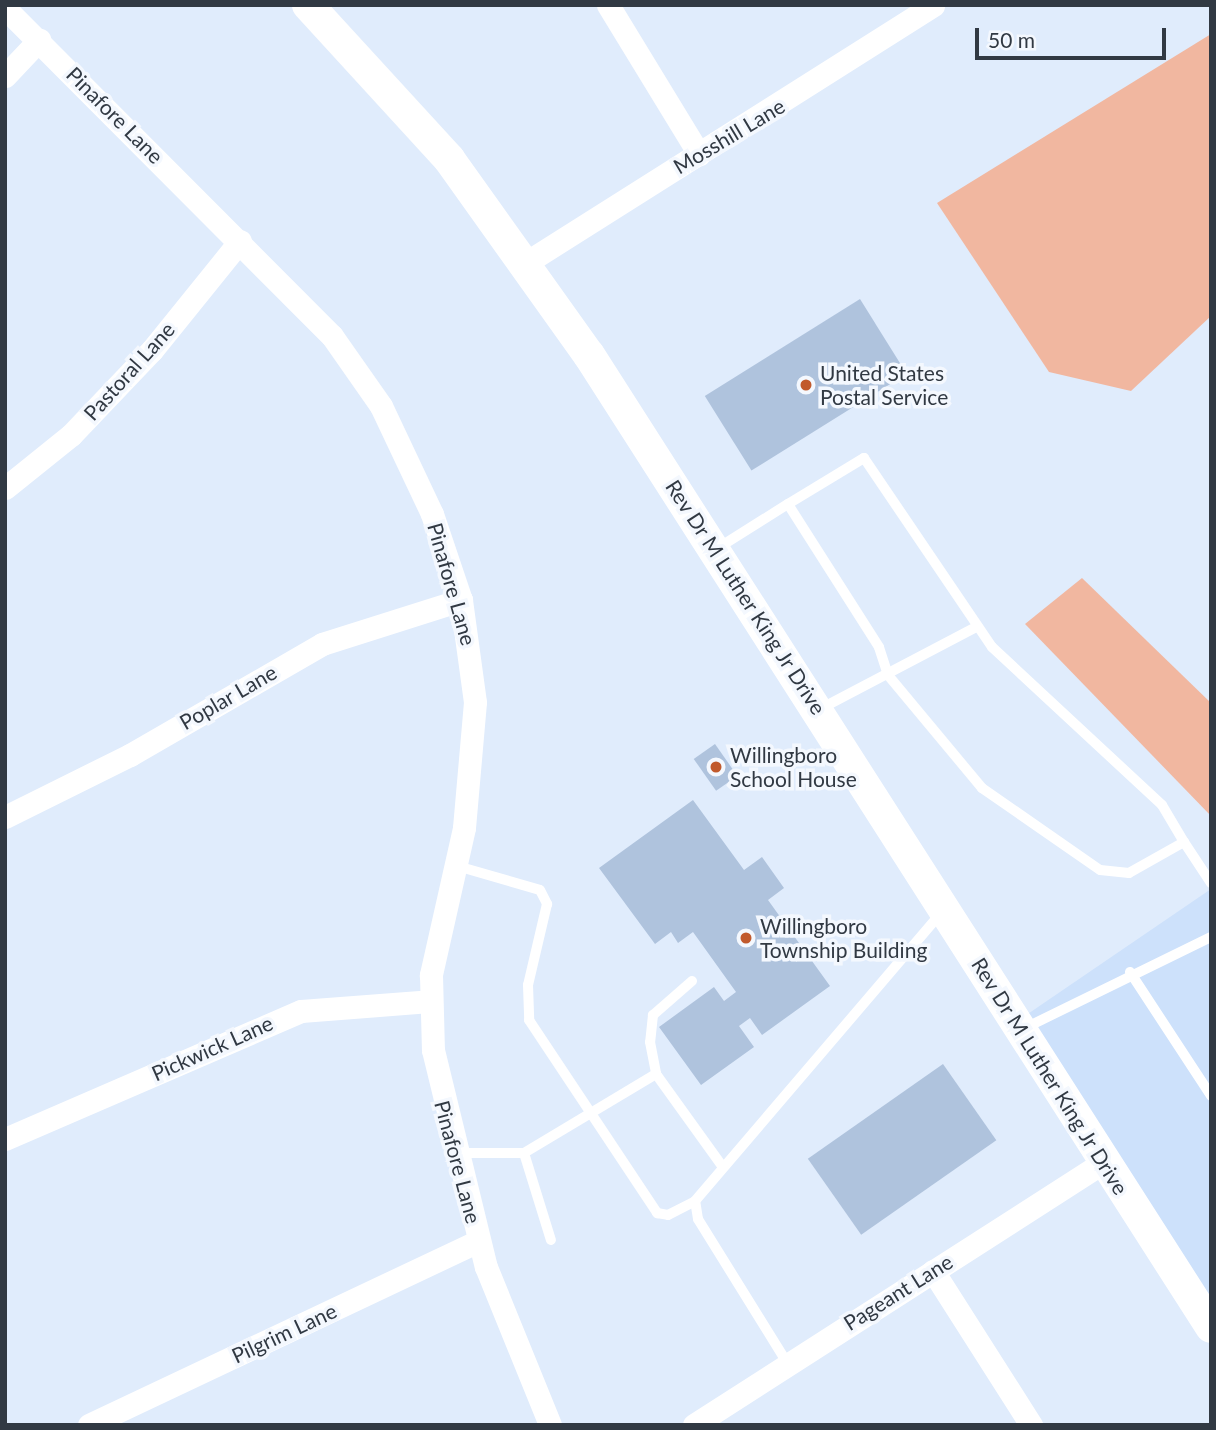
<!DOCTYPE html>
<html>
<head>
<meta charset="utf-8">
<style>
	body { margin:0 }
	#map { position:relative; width:1216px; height:1430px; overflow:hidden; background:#e0ecfc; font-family:Lato,sans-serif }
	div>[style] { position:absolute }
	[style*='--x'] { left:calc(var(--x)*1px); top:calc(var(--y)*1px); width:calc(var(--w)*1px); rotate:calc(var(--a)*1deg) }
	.built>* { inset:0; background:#cde1fb }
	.green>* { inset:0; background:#f1b7a0 }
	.building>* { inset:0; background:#afc3dd; transform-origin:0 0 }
	.lane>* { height:10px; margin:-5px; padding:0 5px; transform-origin:5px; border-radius:5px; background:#fff }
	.street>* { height:23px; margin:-11.5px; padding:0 11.5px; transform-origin:11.5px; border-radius:11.5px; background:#fff }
	.secondary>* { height:32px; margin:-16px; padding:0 16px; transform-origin:16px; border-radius:16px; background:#fff }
	.dots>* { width:19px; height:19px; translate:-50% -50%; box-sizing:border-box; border:4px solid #f4f8fe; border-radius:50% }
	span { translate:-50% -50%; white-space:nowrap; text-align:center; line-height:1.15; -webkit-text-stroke:7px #f4f8fe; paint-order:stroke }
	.street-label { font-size:21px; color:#313943 }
	.poi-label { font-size:21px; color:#313943 }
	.left { translate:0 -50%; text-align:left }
	.frame { position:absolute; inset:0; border:7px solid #313943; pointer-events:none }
	.scale { position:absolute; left:975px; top:28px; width:191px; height:32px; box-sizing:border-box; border:4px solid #313943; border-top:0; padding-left:9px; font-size:21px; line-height:24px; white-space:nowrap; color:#313943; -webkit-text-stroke:5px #f4f8fe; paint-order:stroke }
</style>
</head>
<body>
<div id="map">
	<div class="built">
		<div style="clip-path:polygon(1211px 889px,1211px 1326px,1016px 1022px)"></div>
	</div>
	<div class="green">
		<div style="clip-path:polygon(1211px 34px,1211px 316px,1131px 391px,1049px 372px,937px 203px)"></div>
		<div style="clip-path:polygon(1082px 578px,1211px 703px,1211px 816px,1025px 624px)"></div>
	</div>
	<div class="building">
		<div style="left:860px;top:299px;width:88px;height:183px;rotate:58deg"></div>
		<div style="left:715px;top:744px;width:39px;height:26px;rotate:55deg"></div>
		<div style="clip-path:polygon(693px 800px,744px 870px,762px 857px,784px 888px,768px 900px,830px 986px,762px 1035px,750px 1018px,739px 1026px,754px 1047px,701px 1085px,659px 1027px,714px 987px,724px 1001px,736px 992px,693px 932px,678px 943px,671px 932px,655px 944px,599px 868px)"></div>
		<div style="left:943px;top:1064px;width:93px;height:165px;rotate:55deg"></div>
	</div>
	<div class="lane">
		<div style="--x:718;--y:548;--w:83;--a:-32.2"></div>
		<div style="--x:788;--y:504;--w:89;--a:-31.2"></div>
		<div style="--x:864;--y:458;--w:228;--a:55.9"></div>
		<div style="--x:992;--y:647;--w:232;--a:42.9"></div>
		<div style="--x:1162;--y:805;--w:43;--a:59.3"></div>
		<div style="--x:1184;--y:842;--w:63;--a:150.6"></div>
		<div style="--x:1129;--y:873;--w:29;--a:-174"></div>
		<div style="--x:1100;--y:870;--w:144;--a:-145.2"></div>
		<div style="--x:982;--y:788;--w:147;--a:-129.8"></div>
		<div style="--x:888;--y:675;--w:29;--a:-108"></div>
		<div style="--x:879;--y:647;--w:169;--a:-122.5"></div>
		<div style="--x:820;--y:709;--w:178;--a:-27.7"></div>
		<div style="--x:1184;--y:842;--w:49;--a:56.6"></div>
		<div style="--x:457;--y:866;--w:86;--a:16.1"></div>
		<div style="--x:540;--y:890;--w:16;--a:63"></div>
		<div style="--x:547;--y:904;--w:83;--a:103.2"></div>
		<div style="--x:528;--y:985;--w:35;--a:88"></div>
		<div style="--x:529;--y:1020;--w:232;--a:56.4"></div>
		<div style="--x:657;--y:1213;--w:11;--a:10"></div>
		<div style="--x:668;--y:1215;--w:30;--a:-27"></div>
		<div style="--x:1130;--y:972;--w:148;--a:56.8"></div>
		<div style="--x:692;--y:981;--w:52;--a:138.9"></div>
		<div style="--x:653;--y:1015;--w:27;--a:96"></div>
		<div style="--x:650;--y:1042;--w:33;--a:79"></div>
		<div style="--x:656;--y:1074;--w:113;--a:54.3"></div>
		<div style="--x:1025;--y:1028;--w:207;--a:-26.1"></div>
		<div style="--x:457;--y:1153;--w:67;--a:0"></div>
		<div style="--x:524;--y:1153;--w:154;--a:-30.9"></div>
		<div style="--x:524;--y:1153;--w:91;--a:72.8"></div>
		<div style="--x:786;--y:1361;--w:167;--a:-121.8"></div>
		<div style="--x:698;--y:1219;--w:18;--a:-99"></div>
		<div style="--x:695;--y:1201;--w:379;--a:-49.5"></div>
	</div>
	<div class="street">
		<div style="--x:608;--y:5;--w:175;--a:58.6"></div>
		<div style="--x:5;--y:8;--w:463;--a:45.1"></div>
		<div style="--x:332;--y:336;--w:85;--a:55"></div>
		<div style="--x:381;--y:406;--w:119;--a:64.7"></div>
		<div style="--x:432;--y:514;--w:91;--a:71.4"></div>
		<div style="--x:461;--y:600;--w:103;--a:82.2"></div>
		<div style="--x:475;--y:702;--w:126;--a:95"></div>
		<div style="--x:464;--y:828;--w:151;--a:102.7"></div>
		<div style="--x:431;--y:975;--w:75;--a:88.5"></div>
		<div style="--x:433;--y:1050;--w:223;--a:76.3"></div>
		<div style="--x:486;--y:1267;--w:170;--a:67.9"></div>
		<div style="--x:5;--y:76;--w:50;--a:-46.6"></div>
		<div style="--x:524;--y:264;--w:484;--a:-32.3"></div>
		<div style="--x:5;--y:488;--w:85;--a:-38.8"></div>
		<div style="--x:71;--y:435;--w:117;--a:-46.4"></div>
		<div style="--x:152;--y:350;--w:140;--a:-51.1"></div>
		<div style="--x:5;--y:817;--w:140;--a:-26.4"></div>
		<div style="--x:130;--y:755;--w:222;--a:-30"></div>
		<div style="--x:322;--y:644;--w:146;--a:-17.6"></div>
		<div style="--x:5;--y:1139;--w:322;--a:-23.4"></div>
		<div style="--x:301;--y:1011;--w:129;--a:-4.4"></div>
		<div style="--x:933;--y:1271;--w:183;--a:57.5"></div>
		<div style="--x:89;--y:1425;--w:431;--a:-25.3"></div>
		<div style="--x:694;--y:1425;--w:487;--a:-32.7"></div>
	</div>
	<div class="secondary">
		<div style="--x:308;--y:5;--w:209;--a:47.5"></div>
		<div style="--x:449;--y:159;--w:241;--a:54.5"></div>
		<div style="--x:589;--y:355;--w:1154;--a:57.38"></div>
	</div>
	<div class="dots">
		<div style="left:806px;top:385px;background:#c15a2d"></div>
		<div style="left:716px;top:767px;background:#c15a2d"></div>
		<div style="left:746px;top:938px;background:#c15a2d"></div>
	</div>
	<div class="street-label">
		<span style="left:115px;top:115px;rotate:45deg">Pinafore Lane</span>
		<span style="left:729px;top:136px;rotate:-31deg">Mosshill Lane</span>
		<span style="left:129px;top:371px;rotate:-48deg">Pastoral Lane</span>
		<span style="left:452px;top:584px;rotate:74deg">Pinafore Lane</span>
		<span style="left:746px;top:597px;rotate:57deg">Rev Dr M Luther King Jr Drive</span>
		<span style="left:228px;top:697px;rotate:-30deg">Poplar Lane</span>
		<span style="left:212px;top:1048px;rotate:-24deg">Pickwick Lane</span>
		<span style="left:1050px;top:1076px;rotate:58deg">Rev Dr M Luther King Jr Drive</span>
		<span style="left:458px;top:1162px;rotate:75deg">Pinafore Lane</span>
		<span style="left:898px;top:1292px;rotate:-32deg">Pageant Lane</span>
		<span style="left:284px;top:1333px;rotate:-25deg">Pilgrim Lane</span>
	</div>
	<div class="poi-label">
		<span class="left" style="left:820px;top:385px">United States<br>Postal Service</span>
		<span class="left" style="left:730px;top:767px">Willingboro<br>School House</span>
		<span class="left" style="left:760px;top:938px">Willingboro<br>Township Building</span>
	</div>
	<div class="frame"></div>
	<div class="scale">50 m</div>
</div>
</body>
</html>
